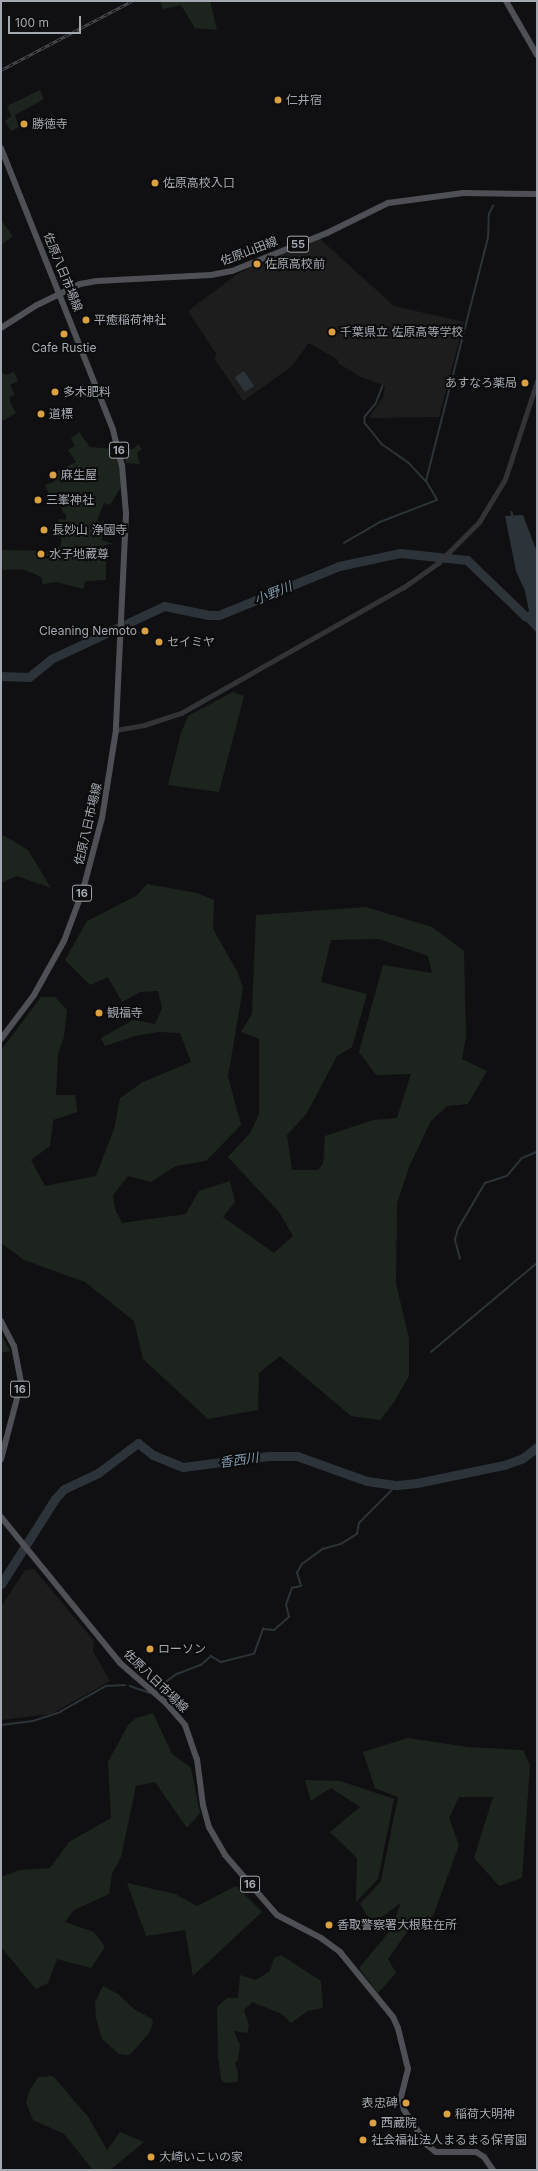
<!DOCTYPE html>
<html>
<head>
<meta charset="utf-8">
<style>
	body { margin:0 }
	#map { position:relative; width:538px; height:2171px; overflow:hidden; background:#101012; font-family:Inter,"Noto Sans JP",sans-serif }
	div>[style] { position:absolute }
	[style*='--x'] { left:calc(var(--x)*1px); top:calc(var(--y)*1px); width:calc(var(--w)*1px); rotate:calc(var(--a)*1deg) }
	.built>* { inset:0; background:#1d1d1e }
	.green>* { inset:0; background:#1d241e }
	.water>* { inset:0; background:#2c3339; transform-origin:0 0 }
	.stream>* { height:1.5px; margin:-0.75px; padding:0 0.75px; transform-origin:0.75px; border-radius:0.75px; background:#2c3339 }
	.river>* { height:9px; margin:-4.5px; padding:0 4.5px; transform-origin:4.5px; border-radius:4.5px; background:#2c3339 }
	.tertiary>* { height:5px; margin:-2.5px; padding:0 2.5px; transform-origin:2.5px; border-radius:2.5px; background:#323336 }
	.primary>* { height:6px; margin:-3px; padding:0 3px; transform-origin:3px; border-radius:3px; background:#4e5055 }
	.rail>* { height:3px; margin-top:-1.5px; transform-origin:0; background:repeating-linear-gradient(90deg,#0c0c0d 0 4.5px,#4b4d51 0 9px); box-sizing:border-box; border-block:1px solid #4b4d51 }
	.dots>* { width:11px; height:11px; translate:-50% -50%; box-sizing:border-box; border:2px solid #0c0c0d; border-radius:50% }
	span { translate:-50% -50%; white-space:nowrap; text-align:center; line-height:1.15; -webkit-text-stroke:4px #0c0c0d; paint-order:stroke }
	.shield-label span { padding:1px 3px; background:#0c0c0d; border:1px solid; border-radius:3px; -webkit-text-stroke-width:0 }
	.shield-label { font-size:11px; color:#a3a8b1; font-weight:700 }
	.poi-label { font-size:12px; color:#a3a8b1 }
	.left { translate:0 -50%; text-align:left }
	.right { translate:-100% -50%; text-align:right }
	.street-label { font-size:12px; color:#a3a8b1 }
	.water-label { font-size:13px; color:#7e96a8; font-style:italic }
	.frame { position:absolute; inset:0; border:2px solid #a3a8b1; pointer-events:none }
	.scale { position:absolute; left:8px; top:16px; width:73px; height:18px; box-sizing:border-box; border:2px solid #a3a8b1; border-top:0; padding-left:5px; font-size:12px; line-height:14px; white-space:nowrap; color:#a3a8b1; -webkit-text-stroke:3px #0c0c0d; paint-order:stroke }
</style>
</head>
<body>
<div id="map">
	<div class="built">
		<div style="clip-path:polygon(319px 238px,394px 306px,464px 322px,439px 417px,369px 418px,383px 397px,385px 386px,359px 376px,338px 363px,338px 360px,309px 343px,292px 366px,243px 401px,214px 358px,217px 355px,188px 311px,236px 275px,267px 259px)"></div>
		<div style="clip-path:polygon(34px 1569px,94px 1641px,93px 1651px,110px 1681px,51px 1714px,1px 1720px,1px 1607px,25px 1570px)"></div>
	</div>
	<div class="green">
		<div style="clip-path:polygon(160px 1px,210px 1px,217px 30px,195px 28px,181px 5px,163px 9px)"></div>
		<div style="clip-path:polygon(40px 90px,44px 99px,15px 115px,19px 127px,11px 131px,5px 121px,11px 116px,7px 106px)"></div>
		<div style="clip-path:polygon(1px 220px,13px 236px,1px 245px)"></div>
		<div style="clip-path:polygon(1px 372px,6px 375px,14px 372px,18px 381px,10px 385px,15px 395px,10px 397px,10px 402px,16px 413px,1px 422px)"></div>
		<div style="clip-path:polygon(79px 432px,90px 447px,115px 449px,119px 462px,121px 487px,110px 505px,104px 503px,97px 521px,106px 524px,101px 540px,113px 544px,105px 545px,103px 560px,106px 561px,106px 580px,85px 581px,83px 589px,56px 582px,43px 584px,41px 577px,33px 573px,21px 569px,3px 570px,1px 550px,60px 551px,62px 532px,57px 531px,59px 519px,66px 520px,66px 514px,63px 513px,60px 500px,50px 497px,45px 485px,54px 482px,53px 473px,76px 462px,68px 450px,75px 446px,71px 438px)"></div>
		<div style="clip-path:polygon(138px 444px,142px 449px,137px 453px,140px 464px,126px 463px,123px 448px,133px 449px)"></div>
		<div style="clip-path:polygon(233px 692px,244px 696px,219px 792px,168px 785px,181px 733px,188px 716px)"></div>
		<div style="clip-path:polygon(1px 834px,28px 850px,51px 888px,17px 876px,1px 883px)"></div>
		<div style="clip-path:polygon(evenodd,147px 884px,197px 893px,214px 900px,213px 929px,238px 973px,243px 988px,228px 1076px,241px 1125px,206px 1161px,176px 1166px,151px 1182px,128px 1176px,113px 1195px,115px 1209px,122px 1223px,186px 1214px,199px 1191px,230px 1181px,235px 1202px,223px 1217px,274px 1253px,293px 1236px,279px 1212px,228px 1157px,250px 1133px,259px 1114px,259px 1039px,241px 1032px,252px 1014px,256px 915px,366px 907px,432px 927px,464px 951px,466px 1036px,462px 1059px,487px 1071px,468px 1104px,447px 1106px,431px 1121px,409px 1167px,397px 1203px,396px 1284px,409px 1338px,409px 1376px,394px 1402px,380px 1420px,351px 1416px,280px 1356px,259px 1373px,258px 1410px,208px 1419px,143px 1359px,134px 1321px,85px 1282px,24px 1260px,1px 1243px,1px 1050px,41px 997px,55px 997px,67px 1010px,64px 1037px,58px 1054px,56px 1095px,75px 1095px,77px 1112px,53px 1120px,50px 1146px,31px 1160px,45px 1186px,96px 1176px,114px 1129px,120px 1098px,143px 1082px,191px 1062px,180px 1033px,159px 1032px,135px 1036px,105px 1046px,101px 1038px,133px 1020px,155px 1024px,162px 1008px,158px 991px,140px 992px,122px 1002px,108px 977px,90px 985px,65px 960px,87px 921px,136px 896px,147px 884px,379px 939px,428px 956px,432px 973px,383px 965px,359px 1052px,376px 1075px,411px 1074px,397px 1118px,373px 1120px,325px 1136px,323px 1163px,318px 1170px,292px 1170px,287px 1135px,307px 1113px,337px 1056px,352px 1047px,367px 994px,321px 982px,331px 940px,379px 939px)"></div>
		<div style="clip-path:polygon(1px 1334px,10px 1351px,1px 1353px)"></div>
		<div style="clip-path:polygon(153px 1713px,172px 1754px,191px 1768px,200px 1813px,187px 1828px,155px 1782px,136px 1786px,121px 1857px,112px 1874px,109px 1894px,74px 1910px,65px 1922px,94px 1932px,105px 1947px,91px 1968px,57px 1959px,48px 1983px,36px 1989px,1px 1947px,1px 1877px,20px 1870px,50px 1868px,69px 1842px,111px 1818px,108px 1762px,128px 1725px,136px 1718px)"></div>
		<div style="clip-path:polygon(408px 1738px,468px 1747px,523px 1750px,530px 1765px,522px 1878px,499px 1886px,474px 1858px,493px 1797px,459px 1797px,449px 1818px,459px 1845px,433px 1916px,407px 1932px,388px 1959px,396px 1973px,378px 1993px,359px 1968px,389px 1932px,401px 1903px,372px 1924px,360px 1904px,381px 1881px,398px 1797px,375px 1788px,363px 1752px)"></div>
		<div style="clip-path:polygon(305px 1780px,340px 1781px,394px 1799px,378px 1879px,356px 1902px,357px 1858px,330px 1832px,360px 1807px,331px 1788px,311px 1801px)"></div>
		<div style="clip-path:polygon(127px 1883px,175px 1894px,197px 1906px,236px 1886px,262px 1912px,193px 1976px,185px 1930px,146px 1936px)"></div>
		<div style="clip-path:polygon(281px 1955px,321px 1981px,323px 2008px,308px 2011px,291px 2023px,282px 2014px,252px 2002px,244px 2010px,249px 2026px,247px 2033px,234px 2031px,240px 2045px,238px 2060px,235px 2063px,238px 2073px,237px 2082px,224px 2083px,221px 2079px,218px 2057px,217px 2007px,227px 1998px,238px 1998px,240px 1975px,256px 1980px,270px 1971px,274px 1958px)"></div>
		<div style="clip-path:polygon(103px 1986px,118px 1994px,134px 2009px,152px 2019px,153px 2024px,148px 2034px,130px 2055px,119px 2054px,102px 2039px,96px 2018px,95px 2002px)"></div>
		<div style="clip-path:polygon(53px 2076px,89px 2118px,107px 2150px,120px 2132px,144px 2142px,110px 2170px,93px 2170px,64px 2134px,33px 2120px,26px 2102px,30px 2090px,38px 2077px)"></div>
	</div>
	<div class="water">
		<div style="left:244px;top:371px;width:18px;height:11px;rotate:56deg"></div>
		<div style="clip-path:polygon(523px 515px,537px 552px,537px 633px,522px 617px,529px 611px,525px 591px,516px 571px,505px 516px)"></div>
	</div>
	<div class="stream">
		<div style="--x:383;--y:386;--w:19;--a:111"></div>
		<div style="--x:376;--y:404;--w:17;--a:130"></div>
		<div style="--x:365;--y:417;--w:6;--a:90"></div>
		<div style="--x:365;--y:423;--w:27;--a:51"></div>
		<div style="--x:382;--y:444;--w:33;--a:35"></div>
		<div style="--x:409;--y:463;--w:25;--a:47"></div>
		<div style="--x:512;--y:512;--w:5;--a:79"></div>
		<div style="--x:344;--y:543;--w:42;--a:-30.3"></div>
		<div style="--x:380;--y:522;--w:61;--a:-21.1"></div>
		<div style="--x:437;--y:500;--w:22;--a:-120"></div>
		<div style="--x:426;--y:481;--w:251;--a:-75.7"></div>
		<div style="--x:488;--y:238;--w:24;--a:-88"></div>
		<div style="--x:489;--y:214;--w:9;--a:-63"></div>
		<div style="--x:460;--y:1259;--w:20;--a:-105"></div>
		<div style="--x:455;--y:1240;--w:11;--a:-75"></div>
		<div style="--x:458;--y:1229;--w:53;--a:-59.6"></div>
		<div style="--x:485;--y:1183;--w:23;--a:-18"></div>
		<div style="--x:507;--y:1176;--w:23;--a:-50"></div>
		<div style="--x:522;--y:1158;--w:16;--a:-22"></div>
		<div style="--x:431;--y:1352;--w:138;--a:-40"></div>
		<div style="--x:130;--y:1686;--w:21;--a:19"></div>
		<div style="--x:156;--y:1689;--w:26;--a:-36"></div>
		<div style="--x:177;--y:1674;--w:26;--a:-21"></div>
		<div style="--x:201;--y:1665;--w:13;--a:-42"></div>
		<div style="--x:211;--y:1656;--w:12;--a:31"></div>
		<div style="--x:221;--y:1662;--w:34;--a:-14"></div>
		<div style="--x:254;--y:1654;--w:27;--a:-70"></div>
		<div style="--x:263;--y:1629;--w:11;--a:5"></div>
		<div style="--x:274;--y:1630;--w:20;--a:-41"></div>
		<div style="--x:289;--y:1617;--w:12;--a:-104"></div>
		<div style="--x:286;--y:1605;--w:18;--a:-71"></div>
		<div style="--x:292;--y:1588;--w:9;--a:-13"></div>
		<div style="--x:301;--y:1586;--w:14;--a:-107"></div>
		<div style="--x:297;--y:1573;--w:10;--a:-61"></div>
		<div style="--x:302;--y:1564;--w:26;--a:-36"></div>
		<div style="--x:323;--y:1549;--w:19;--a:-16"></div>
		<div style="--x:341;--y:1544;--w:19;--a:-32"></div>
		<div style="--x:357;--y:1534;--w:11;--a:-80"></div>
		<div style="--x:359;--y:1523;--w:54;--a:-45"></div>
		<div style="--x:1;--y:1725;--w:32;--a:-7"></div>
		<div style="--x:33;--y:1721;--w:28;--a:-18"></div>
		<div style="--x:60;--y:1712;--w:53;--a:-29.5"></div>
		<div style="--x:106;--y:1686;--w:19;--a:-3"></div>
	</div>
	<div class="river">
		<div style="--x:1;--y:676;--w:28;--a:2"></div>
		<div style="--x:29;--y:677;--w:28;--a:-39"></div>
		<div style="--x:51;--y:659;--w:125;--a:-25.1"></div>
		<div style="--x:164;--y:606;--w:46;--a:11.3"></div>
		<div style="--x:209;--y:615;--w:10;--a:0"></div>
		<div style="--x:219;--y:615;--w:130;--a:-22.2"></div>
		<div style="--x:339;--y:566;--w:62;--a:-12"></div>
		<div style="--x:400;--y:553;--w:67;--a:6"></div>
		<div style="--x:467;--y:560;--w:81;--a:44"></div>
		<div style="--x:525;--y:616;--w:13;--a:23"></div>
		<div style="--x:1;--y:1584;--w:101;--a:-57.6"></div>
		<div style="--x:55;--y:1499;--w:13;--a:-48"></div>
		<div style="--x:64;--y:1489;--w:38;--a:-25"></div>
		<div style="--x:98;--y:1473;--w:50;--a:-36.9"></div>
		<div style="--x:138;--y:1443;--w:19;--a:39"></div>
		<div style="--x:153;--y:1455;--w:32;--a:22"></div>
		<div style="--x:183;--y:1467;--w:86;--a:-7.4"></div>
		<div style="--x:268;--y:1456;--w:29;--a:0"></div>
		<div style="--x:297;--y:1456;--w:74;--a:19.7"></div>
		<div style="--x:367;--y:1481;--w:30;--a:8"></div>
		<div style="--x:397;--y:1485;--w:20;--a:-6"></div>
		<div style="--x:417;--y:1483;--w:89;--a:-11.7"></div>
		<div style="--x:504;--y:1465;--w:20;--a:-20"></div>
		<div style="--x:523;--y:1458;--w:18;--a:-38"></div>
	</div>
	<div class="tertiary">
		<div style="--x:116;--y:730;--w:28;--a:-10"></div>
		<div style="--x:144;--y:725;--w:39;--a:-18"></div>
		<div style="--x:181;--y:713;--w:256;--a:-29.5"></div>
		<div style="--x:404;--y:587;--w:42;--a:-35.2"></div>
		<div style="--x:438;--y:563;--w:58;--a:-45"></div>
		<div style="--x:479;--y:522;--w:50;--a:-58.8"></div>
		<div style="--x:505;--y:479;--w:103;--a:-71.9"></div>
	</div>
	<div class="primary">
		<div style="--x:506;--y:1;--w:62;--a:60.1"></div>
		<div style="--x:1;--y:148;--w:303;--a:68.3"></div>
		<div style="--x:113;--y:430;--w:36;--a:76"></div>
		<div style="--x:122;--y:465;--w:49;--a:85.3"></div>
		<div style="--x:126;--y:514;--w:216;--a:92.7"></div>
		<div style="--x:116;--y:730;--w:89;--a:99"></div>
		<div style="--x:102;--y:818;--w:74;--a:104.8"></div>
		<div style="--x:83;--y:890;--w:54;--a:110.4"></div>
		<div style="--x:64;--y:941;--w:62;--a:119.1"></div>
		<div style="--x:34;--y:995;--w:55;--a:126.9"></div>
		<div style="--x:1;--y:328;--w:43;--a:-32.6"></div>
		<div style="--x:37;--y:305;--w:48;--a:-26"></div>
		<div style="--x:80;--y:284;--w:17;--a:-10"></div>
		<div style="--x:97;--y:281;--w:114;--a:-3"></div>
		<div style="--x:211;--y:275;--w:21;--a:-11"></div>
		<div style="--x:232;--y:271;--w:102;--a:-21.8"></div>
		<div style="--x:327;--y:233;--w:68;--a:-26.2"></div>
		<div style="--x:388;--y:203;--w:76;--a:-7.6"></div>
		<div style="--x:463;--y:193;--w:74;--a:0.8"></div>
		<div style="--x:1;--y:1321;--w:28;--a:63"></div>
		<div style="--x:14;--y:1346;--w:38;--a:79"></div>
		<div style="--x:21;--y:1383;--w:79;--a:104.7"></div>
		<div style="--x:1;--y:1517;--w:188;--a:50.8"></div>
		<div style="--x:120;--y:1663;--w:61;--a:41"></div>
		<div style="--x:166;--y:1703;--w:29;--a:49"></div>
		<div style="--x:185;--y:1725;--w:36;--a:71"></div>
		<div style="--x:197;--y:1759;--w:46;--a:82.6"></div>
		<div style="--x:203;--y:1805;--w:23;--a:75"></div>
		<div style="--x:209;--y:1827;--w:32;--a:60"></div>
		<div style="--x:225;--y:1855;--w:79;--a:49.1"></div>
		<div style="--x:277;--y:1915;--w:50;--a:27.6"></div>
		<div style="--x:321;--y:1938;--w:24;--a:36"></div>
		<div style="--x:340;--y:1952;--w:84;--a:50.8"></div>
		<div style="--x:393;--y:2017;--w:12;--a:66"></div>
		<div style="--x:398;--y:2028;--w:42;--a:76.3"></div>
		<div style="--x:408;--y:2069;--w:30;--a:104"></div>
		<div style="--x:401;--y:2098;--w:12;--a:76"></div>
		<div style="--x:404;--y:2110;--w:42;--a:56.7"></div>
		<div style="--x:427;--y:2145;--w:11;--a:38"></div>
		<div style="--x:436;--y:2152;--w:40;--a:0"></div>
		<div style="--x:476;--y:2152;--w:9;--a:32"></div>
		<div style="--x:484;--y:2157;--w:16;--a:55"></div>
	</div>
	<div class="rail">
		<div style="--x:1;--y:70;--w:148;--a:-27.8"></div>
	</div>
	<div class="dots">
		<div style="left:278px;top:100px;background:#dba03f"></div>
		<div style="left:24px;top:124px;background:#dba03f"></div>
		<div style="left:155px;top:183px;background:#dba03f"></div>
		<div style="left:257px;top:264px;background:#dba03f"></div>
		<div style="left:86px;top:320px;background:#dba03f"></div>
		<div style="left:332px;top:332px;background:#dba03f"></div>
		<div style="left:64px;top:334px;background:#dba03f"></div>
		<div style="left:525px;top:383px;background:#dba03f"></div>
		<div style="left:55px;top:392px;background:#dba03f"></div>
		<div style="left:41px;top:414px;background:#dba03f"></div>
		<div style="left:53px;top:475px;background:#dba03f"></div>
		<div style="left:38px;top:500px;background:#dba03f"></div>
		<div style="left:44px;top:530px;background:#dba03f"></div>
		<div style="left:41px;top:554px;background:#dba03f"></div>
		<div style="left:145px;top:631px;background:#dba03f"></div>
		<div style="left:159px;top:642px;background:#dba03f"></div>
		<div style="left:99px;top:1013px;background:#dba03f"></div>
		<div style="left:150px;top:1649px;background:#dba03f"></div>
		<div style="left:329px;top:1925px;background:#dba03f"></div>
		<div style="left:406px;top:2103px;background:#dba03f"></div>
		<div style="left:447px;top:2114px;background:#dba03f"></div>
		<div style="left:373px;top:2123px;background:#dba03f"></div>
		<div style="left:363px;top:2140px;background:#dba03f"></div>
		<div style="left:151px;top:2157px;background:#dba03f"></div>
	</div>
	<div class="shield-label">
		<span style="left:298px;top:244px">55</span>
		<span style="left:119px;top:450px">16</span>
		<span style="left:82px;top:893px">16</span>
		<span style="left:20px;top:1389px">16</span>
		<span style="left:250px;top:1884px">16</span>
	</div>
	<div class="poi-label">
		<span class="left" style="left:286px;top:100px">仁井宿</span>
		<span class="left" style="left:32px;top:124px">勝徳寺</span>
		<span class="left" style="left:163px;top:183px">佐原高校入口</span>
		<span class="left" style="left:265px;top:264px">佐原高校前</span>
		<span class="left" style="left:94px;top:320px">平癒稲荷神社</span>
		<span class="left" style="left:340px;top:332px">千葉県立 佐原高等学校</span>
		<span style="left:64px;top:348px">Cafe Rustie</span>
		<span class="right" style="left:517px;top:383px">あすなろ薬局</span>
		<span class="left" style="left:63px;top:392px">多木肥料</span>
		<span class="left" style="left:49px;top:414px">道標</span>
		<span class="left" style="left:61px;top:475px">麻生屋</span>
		<span class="left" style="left:46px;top:500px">三峯神社</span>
		<span class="left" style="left:52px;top:530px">長妙山 浄國寺</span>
		<span class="left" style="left:49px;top:554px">水子地蔵尊</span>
		<span class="right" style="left:137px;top:631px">Cleaning Nemoto</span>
		<span class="left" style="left:167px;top:642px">セイミヤ</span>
		<span class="left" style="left:107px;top:1013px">観福寺</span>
		<span class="left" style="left:158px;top:1649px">ローソン</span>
		<span class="left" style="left:337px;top:1925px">香取警察署大根駐在所</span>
		<span class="right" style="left:398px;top:2103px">表忠碑</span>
		<span class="left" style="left:455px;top:2114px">稲荷大明神</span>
		<span class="left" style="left:381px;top:2123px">西蔵院</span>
		<span class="left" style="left:371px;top:2140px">社会福祉法人まるまる保育園</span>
		<span class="left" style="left:159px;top:2157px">大崎いこいの家</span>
	</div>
	<div class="street-label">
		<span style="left:249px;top:251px;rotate:-21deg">佐原山田線</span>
		<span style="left:63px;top:272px;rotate:68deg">佐原八日市場線</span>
		<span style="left:88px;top:824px;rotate:-77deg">佐原八日市場線</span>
		<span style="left:156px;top:1681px;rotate:44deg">佐原八日市場線</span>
	</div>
	<div class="water-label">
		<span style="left:273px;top:593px;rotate:-22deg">小野川</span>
		<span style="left:239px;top:1460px;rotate:-8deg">香西川</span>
	</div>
	<div class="frame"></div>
	<div class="scale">100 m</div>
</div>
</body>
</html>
